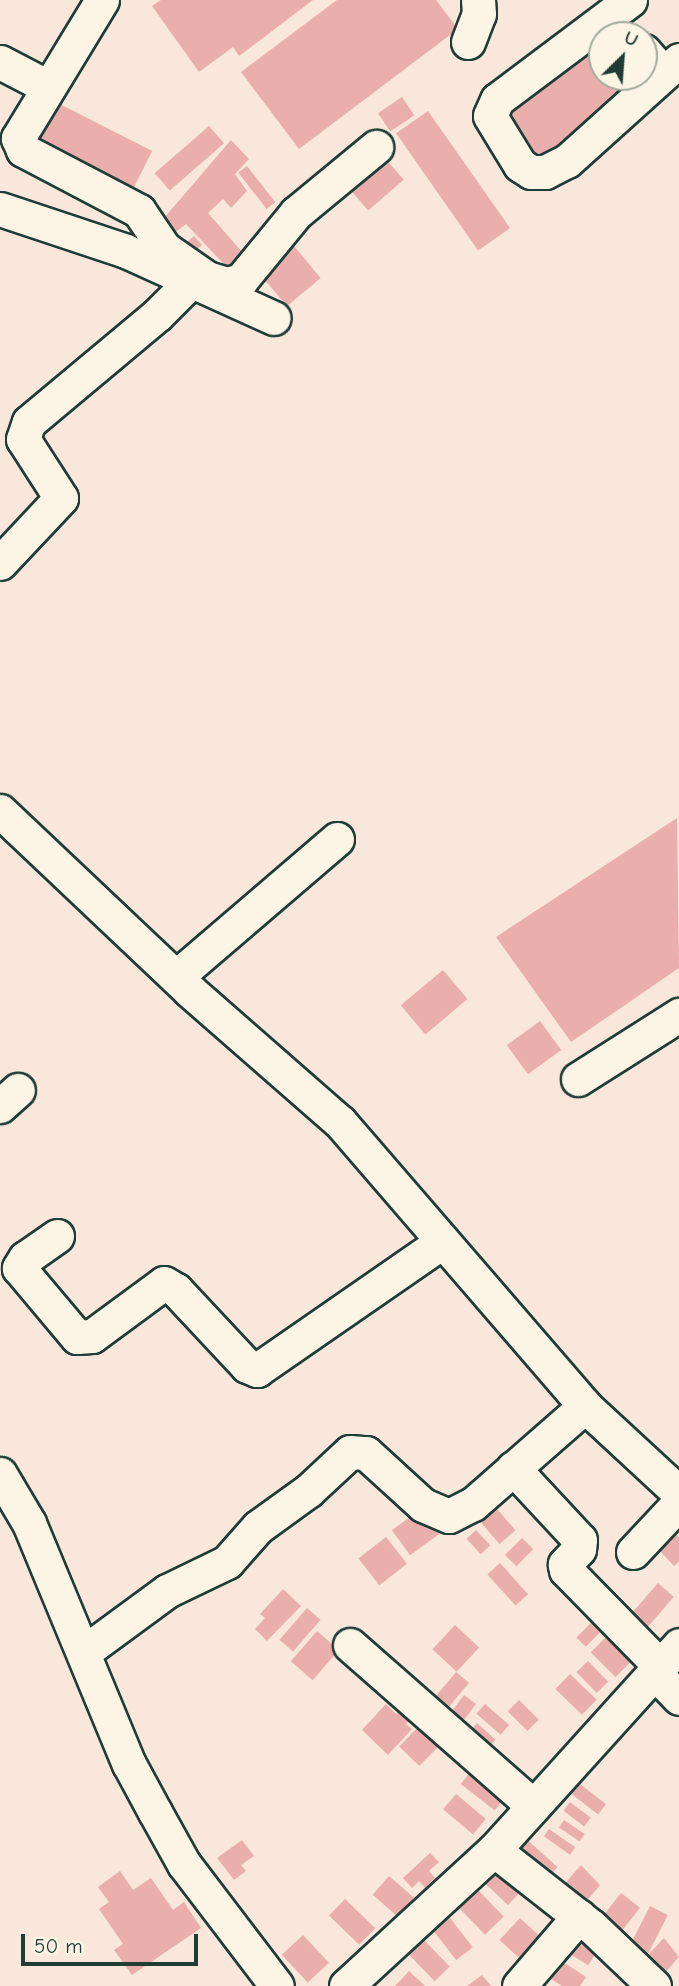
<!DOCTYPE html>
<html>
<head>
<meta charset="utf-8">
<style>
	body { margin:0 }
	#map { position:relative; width:679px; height:1986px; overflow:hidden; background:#f8e7da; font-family:"Comic Neue",sans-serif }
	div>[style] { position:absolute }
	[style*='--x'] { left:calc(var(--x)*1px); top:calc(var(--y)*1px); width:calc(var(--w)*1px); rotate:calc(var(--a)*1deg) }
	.building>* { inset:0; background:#eaafac; transform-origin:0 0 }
	.roads { filter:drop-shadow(2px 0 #1f3d34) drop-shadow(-2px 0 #1f3d34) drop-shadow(0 2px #1f3d34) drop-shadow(0 -2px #1f3d34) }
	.minor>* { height:33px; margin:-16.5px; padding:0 16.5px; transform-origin:16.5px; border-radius:16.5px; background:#fcf5e5 }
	span { translate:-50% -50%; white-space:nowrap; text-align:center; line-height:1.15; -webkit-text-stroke:7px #fcf5e5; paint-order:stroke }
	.north { position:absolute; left:588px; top:21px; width:70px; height:70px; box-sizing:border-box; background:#fcf5e5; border:2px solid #a4ab9e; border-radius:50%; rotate:25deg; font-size:19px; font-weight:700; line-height:28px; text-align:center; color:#1f3d34 }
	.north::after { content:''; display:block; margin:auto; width:24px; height:32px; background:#1f3d34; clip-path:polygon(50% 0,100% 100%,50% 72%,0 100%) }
	.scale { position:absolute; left:21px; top:1934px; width:177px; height:32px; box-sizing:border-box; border:4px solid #1f3d34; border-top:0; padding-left:9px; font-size:21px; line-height:24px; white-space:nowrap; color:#1f3d34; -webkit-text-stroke:5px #fcf5e5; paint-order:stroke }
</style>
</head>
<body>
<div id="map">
	<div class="building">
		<div style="clip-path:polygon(161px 0,313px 0,239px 56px,233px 47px,199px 72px,152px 6px)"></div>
		<div style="clip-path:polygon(337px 0,436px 0,458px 29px,299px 149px,241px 72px)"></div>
		<div style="clip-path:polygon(585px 39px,602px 63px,602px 77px,613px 77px,626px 95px,529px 166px,493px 110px)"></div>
		<div style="left:402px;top:97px;width:22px;height:29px;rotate:56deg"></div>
		<div style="left:48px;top:98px;width:117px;height:52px;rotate:27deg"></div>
		<div style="left:428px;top:111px;width:143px;height:39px;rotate:55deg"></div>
		<div style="left:209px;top:126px;width:23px;height:72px;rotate:49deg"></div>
		<div style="clip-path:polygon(231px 140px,249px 159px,235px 174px,247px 191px,231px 208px,223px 199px,208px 213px,250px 261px,236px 277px,186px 224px,172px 235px,164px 218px)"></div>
		<div style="left:384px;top:157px;width:30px;height:47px;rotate:49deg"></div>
		<div style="left:247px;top:166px;width:46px;height:11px;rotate:52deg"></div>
		<div style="left:194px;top:236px;width:12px;height:15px;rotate:48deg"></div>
		<div style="left:293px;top:245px;width:43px;height:44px;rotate:50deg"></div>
		<div style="clip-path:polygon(677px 818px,679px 968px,571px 1042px,496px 937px)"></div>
		<div style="left:443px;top:970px;width:38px;height:55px;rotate:50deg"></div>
		<div style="left:540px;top:1021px;width:36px;height:41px;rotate:54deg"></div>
		<div style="left:421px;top:1509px;width:31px;height:36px;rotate:54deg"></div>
		<div style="left:497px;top:1509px;width:28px;height:21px;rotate:49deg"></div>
		<div style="left:476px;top:1530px;width:21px;height:13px;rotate:47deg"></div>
		<div style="clip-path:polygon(674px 1532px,679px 1537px,679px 1562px,674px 1566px,657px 1548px)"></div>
		<div style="left:386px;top:1537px;width:34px;height:35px;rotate:52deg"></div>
		<div style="left:522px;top:1538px;width:16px;height:24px;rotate:45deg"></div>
		<div style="left:500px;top:1563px;width:42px;height:17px;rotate:48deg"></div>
		<div style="left:658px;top:1583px;width:21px;height:42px;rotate:41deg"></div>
		<div style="clip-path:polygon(283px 1589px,301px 1606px,267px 1641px,255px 1629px,265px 1618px,260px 1614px)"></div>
		<div style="left:307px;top:1608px;width:18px;height:42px;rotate:41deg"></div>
		<div style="left:604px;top:1610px;width:13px;height:39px;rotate:45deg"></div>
		<div style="left:455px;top:1625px;width:33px;height:33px;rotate:43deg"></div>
		<div style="left:617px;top:1626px;width:35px;height:37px;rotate:45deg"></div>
		<div style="left:317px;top:1631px;width:29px;height:40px;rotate:41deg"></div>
		<div style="left:588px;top:1661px;width:29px;height:16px;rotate:46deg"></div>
		<div style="left:456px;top:1672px;width:17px;height:40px;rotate:40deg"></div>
		<div style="left:570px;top:1674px;width:37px;height:21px;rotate:44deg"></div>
		<div style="left:464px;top:1695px;width:15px;height:29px;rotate:37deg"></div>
		<div style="left:519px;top:1700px;width:28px;height:16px;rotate:45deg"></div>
		<div style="clip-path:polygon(386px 1704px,396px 1714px,402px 1707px,412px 1717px,406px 1724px,412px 1729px,388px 1755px,362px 1730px)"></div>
		<div style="left:485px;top:1704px;width:32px;height:13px;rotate:41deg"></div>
		<div style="left:477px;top:1723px;width:25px;height:19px;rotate:42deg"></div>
		<div style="left:420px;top:1725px;width:28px;height:30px;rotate:44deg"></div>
		<div style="left:475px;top:1766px;width:43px;height:23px;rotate:38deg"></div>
		<div style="left:580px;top:1784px;width:33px;height:13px;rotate:38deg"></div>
		<div style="left:456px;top:1794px;width:39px;height:20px;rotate:40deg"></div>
		<div style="left:570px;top:1802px;width:26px;height:11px;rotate:37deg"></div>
		<div style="left:564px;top:1820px;width:25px;height:9px;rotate:34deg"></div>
		<div style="left:549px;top:1829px;width:32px;height:9px;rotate:35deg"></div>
		<div style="left:524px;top:1837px;width:45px;height:21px;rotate:42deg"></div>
		<div style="clip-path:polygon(242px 1840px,254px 1856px,241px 1865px,246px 1871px,234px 1880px,217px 1858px)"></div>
		<div style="clip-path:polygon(430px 1853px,439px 1862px,429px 1871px,435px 1878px,425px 1888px,419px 1881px,412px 1888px,403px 1878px)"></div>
		<div style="left:503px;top:1862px;width:33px;height:28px;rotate:43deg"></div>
		<div style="clip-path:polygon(581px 1865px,600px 1885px,581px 1908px,561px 1888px)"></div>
		<div style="clip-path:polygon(120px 1871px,133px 1890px,151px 1878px,173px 1910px,184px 1902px,201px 1928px,132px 1975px,114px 1950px,123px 1944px,99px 1909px,109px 1902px,98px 1887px)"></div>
		<div style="left:389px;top:1876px;width:33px;height:25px;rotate:41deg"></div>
		<div style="left:478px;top:1890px;width:37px;height:26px;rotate:46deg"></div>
		<div style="left:621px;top:1893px;width:24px;height:38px;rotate:38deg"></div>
		<div style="left:345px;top:1899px;width:42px;height:23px;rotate:44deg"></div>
		<div style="left:650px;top:1906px;width:20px;height:46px;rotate:27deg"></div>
		<div style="left:450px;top:1918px;width:37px;height:21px;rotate:52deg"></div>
		<div style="left:520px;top:1918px;width:35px;height:30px;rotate:43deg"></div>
		<div style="left:582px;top:1931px;width:23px;height:26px;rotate:31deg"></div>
		<div style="left:303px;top:1935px;width:38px;height:29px;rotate:47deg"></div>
		<div style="clip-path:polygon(664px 1938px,679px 1957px,662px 1976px,644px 1959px)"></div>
		<div style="left:424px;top:1940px;width:37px;height:21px;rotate:46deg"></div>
		<div style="clip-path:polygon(560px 1960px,586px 1977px,580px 1986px,562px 1986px,548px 1977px)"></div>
		<div style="clip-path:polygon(409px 1971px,425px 1986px,395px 1986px)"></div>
		<div style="clip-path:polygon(482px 1975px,491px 1986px,467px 1986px)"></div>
	</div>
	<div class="roads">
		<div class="minor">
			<div style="--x:102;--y:0;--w:162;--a:121.3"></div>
			<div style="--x:18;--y:138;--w:13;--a:67"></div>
			<div style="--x:23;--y:150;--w:131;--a:27.7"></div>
			<div style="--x:139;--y:211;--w:45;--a:56"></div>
			<div style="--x:164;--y:248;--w:52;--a:34.9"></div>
			<div style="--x:207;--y:278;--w:21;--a:17"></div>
			<div style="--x:227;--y:284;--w:15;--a:-16"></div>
			<div style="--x:241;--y:280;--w:87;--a:-50.6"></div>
			<div style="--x:296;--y:213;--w:104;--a:-39.5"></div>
			<div style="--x:630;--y:0;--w:166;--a:143.1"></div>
			<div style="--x:497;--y:100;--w:17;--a:114"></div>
			<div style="--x:490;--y:116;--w:57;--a:58.5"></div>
			<div style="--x:520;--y:165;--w:13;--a:32"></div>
			<div style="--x:531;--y:172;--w:14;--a:0"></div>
			<div style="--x:545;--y:172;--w:25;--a:-27"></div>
			<div style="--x:567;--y:161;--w:151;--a:-42"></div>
			<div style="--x:468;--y:42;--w:30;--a:-69"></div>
			<div style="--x:479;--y:14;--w:14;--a:-94"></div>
			<div style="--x:644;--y:51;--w:29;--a:49"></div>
			<div style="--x:0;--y:62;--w:54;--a:27.5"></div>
			<div style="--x:0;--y:209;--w:133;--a:18.4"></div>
			<div style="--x:126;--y:251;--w:162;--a:24.4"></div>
			<div style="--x:0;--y:563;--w:89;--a:-46.8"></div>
			<div style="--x:61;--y:498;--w:70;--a:-122.8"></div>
			<div style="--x:23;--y:439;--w:18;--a:-71"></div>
			<div style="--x:29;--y:422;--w:167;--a:-39.9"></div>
			<div style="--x:157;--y:315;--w:49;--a:-45"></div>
			<div style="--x:0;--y:811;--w:260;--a:43.4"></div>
			<div style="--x:189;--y:990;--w:201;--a:41.2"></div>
			<div style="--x:340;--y:1122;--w:375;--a:49.2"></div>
			<div style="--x:585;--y:1406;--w:128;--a:42.8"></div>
			<div style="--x:176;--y:977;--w:212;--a:-40.6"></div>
			<div style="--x:578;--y:1079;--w:120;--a:-32.4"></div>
			<div style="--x:0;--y:1106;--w:24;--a:-42"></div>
			<div style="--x:57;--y:1236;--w:39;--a:145"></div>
			<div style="--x:25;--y:1258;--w:12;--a:121"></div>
			<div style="--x:19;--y:1268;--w:90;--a:50"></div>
			<div style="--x:77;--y:1337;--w:15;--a:-4"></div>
			<div style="--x:92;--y:1336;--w:89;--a:-36.4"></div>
			<div style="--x:164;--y:1283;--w:14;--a:30"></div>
			<div style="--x:176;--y:1290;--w:104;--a:46.9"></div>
			<div style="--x:247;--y:1366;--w:11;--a:22"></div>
			<div style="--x:257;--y:1370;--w:226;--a:-34.7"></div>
			<div style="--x:513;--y:1468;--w:98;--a:47.1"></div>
			<div style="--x:580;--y:1540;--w:9;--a:96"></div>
			<div style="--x:579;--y:1549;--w:21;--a:133"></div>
			<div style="--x:565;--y:1564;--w:6;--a:81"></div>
			<div style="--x:566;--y:1570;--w:133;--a:45.6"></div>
			<div style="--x:0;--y:1474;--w:57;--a:59.4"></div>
			<div style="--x:29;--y:1523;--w:261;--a:67.5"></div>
			<div style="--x:129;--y:1764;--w:55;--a:61.6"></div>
			<div style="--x:155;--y:1812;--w:60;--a:60.9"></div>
			<div style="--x:184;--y:1864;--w:153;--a:52.7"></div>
			<div style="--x:633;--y:1552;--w:67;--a:-46.8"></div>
			<div style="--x:350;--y:1645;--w:244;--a:41.3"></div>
			<div style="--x:84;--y:1652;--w:103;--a:-36.3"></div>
			<div style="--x:167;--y:1591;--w:67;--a:-25.8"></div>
			<div style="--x:227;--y:1562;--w:47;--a:-48.5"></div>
			<div style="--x:258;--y:1527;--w:62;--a:-35.8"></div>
			<div style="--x:308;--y:1491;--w:57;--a:-42.9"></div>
			<div style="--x:350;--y:1452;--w:16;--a:4"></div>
			<div style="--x:366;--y:1453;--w:77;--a:42.4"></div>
			<div style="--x:423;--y:1505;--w:28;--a:23"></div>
			<div style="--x:449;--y:1516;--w:27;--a:-27"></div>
			<div style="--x:473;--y:1504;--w:149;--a:-41.2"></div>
			<div style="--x:654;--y:1672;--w:36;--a:46"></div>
			<div style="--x:494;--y:1850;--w:123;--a:38.1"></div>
			<div style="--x:591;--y:1926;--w:87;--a:43.6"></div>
			<div style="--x:346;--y:1986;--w:201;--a:-42.6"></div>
			<div style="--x:494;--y:1850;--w:276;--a:-47.9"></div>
			<div style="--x:519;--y:1986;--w:92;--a:-49.4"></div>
		</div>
	</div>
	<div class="north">U</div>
	<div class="scale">50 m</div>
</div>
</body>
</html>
